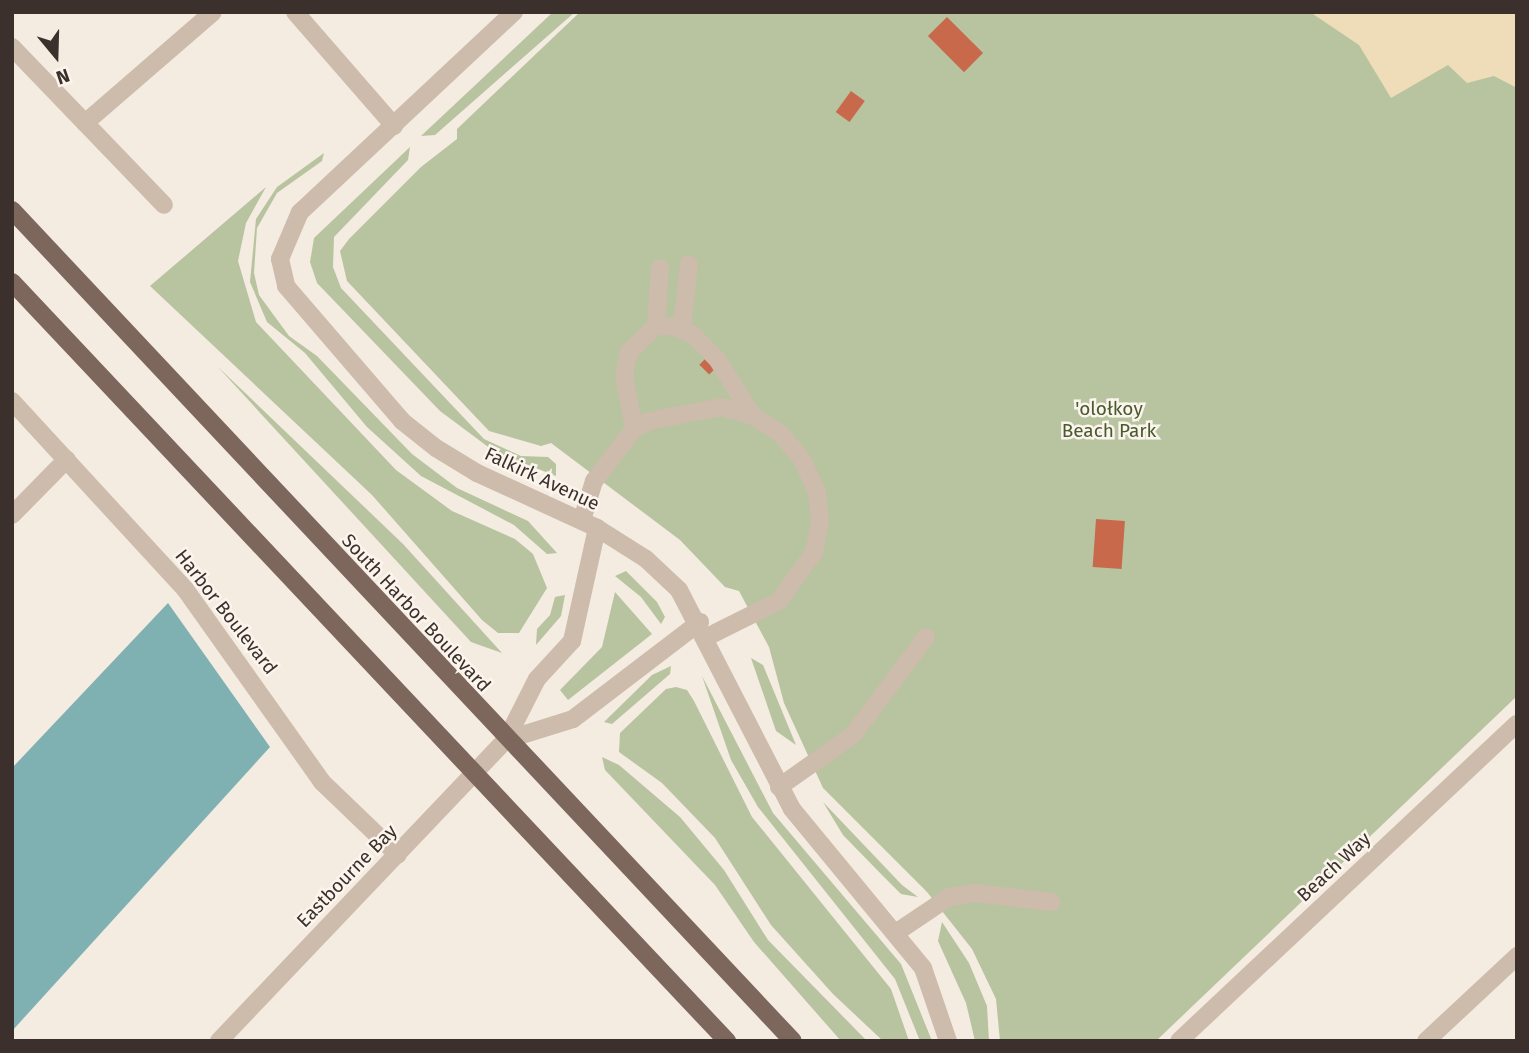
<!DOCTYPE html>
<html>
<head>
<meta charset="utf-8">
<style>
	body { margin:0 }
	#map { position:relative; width:1529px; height:1053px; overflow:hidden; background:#f4ebe1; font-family:"Fira Sans",sans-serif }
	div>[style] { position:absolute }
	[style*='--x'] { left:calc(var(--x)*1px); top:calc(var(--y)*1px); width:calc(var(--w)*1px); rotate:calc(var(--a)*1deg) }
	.green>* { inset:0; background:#b8c4a0 }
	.sand>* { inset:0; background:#efdcb8 }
	.water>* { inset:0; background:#7fb0b2 }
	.building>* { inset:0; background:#c8694b; transform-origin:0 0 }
	.minor>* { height:18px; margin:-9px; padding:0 9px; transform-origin:9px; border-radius:9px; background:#cdbbac }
	.major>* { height:18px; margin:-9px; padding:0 9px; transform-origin:9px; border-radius:9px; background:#7d675c }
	span { translate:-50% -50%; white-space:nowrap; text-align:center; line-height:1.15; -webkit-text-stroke:5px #fbf5ee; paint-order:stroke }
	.park-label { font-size:19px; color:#4a5a2e }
	.street-label { font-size:19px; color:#3b302b }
	.frame { position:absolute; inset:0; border:14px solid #3b302b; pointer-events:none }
	.north { position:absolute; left:21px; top:21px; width:70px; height:70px; -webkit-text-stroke:5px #fbf5ee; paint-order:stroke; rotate:161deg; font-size:19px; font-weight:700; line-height:28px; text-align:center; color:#3b302b }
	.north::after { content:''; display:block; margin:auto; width:24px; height:32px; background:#3b302b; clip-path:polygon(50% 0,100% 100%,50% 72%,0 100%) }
</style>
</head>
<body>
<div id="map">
	<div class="green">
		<div style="clip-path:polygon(553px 12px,575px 12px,435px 135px,421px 136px)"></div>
		<div style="clip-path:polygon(580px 12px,1517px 12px,1517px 696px,1156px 1041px,1000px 1041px,996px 999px,972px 949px,927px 892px,823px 788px,784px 703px,769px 647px,739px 591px,725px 587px,680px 540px,551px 443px,541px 446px,489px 431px,347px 281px,340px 251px,349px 239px,421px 167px,457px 139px,457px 129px)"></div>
		<div style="clip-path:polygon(410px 147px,408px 160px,334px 237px,333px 267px,341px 288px,484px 439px,521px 456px,548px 457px,556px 464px,556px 476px,495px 452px,440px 411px,317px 283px,310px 262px,314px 238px)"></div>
		<div style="clip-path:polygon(324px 153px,322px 161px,277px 193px,257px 228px,254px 273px,259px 295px,289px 336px,317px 356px,412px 454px,457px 488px,528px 521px,557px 553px,547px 554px,514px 525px,421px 476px,367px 427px,305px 353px,267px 322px,250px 282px,256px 219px,277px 187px)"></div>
		<div style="clip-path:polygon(266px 187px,246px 223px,238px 261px,256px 322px,396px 470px,452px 511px,515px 539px,533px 554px,547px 588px,519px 633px,498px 633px,482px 620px,372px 495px,150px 286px)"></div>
		<div style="clip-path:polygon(218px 367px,403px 544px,502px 653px,471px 642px)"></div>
		<div style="clip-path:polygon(626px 571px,657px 602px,665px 617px,661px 624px,641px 597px,615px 576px)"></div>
		<div style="clip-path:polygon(615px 592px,652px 634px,568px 700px,560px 690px,602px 647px)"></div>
		<div style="clip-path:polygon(565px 595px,561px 616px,536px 645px,537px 629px,550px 615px,555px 597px)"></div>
		<div style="clip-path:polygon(751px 658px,763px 665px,796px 745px,776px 731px)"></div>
		<div style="clip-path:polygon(671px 666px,670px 674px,612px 724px,604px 722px,652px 675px)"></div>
		<div style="clip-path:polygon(702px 676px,773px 813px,901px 964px,932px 1041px,920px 1041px,895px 979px,758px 807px,731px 760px)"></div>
		<div style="clip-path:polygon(676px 687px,687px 690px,694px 701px,752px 817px,891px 989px,909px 1041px,883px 1041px,833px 994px,771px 925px,715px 838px,662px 783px,619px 752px,620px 733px,666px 689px)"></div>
		<div style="clip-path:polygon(602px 757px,619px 765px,680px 817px,724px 870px,768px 940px,867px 1041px,841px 1041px,754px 942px,715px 885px,605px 770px)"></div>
		<div style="clip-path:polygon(823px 802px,902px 885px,918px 897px,901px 894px,882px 875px,843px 835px)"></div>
		<div style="clip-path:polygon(942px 922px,969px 963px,987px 1006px,989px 1041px,975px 1041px,966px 1003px,938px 941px)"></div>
	</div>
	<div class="sand">
		<div style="clip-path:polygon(1310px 12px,1517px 12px,1517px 88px,1494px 76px,1467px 83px,1448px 65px,1391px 98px,1359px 45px)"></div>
	</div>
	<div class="water">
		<div style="clip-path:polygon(168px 603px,270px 747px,12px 1031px,12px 768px)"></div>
	</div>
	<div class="building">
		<div style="left:947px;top:17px;width:51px;height:27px;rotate:45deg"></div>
		<div style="left:851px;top:91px;width:17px;height:26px;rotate:36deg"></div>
		<div style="left:705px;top:359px;width:14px;height:8px;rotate:45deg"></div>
		<div style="left:1096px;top:519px;width:29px;height:48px;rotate:4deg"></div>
	</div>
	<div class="minor">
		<div style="--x:295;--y:12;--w:151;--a:49"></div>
		<div style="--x:514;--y:12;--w:293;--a:136.9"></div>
		<div style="--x:300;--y:212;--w:51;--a:113.1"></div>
		<div style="--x:280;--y:259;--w:28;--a:77"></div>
		<div style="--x:286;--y:286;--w:178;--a:49.3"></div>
		<div style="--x:402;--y:421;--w:43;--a:38.5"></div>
		<div style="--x:436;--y:448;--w:48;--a:31.4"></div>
		<div style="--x:477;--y:473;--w:132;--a:24.6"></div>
		<div style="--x:597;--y:528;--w:58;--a:32.3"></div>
		<div style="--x:646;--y:559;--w:45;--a:43.2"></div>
		<div style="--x:679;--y:590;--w:246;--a:62.7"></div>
		<div style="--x:792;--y:809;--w:206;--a:50.5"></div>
		<div style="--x:923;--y:968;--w:77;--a:71.1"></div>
		<div style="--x:12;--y:47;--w:219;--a:46.1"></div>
		<div style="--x:85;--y:123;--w:169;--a:-40.9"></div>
		<div style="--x:656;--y:326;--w:58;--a:-86.1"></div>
		<div style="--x:682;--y:329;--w:65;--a:-83.9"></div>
		<div style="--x:12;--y:401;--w:255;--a:47.4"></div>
		<div style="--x:185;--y:589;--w:237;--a:54.6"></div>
		<div style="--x:322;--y:782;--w:105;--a:43.8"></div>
		<div style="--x:634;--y:429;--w:55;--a:-100.5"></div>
		<div style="--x:624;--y:375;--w:24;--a:-78"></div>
		<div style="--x:629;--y:352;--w:37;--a:-44"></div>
		<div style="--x:656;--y:326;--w:16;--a:0"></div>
		<div style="--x:672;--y:326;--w:23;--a:23"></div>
		<div style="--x:693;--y:335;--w:34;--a:45"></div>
		<div style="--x:717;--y:359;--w:67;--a:57.7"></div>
		<div style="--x:12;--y:515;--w:78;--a:-45.5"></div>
		<div style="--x:582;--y:520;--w:41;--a:-72.9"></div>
		<div style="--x:594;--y:481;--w:66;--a:-52.4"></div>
		<div style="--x:634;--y:429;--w:17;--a:-28"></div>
		<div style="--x:649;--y:421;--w:74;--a:-10.9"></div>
		<div style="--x:722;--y:407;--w:32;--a:16"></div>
		<div style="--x:753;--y:416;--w:35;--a:33"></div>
		<div style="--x:782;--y:435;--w:33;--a:51"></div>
		<div style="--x:803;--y:461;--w:35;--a:66"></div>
		<div style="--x:817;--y:493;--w:28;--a:84"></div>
		<div style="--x:820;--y:521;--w:32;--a:101"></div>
		<div style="--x:814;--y:552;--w:60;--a:125.5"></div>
		<div style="--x:779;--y:601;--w:80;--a:153.4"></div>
		<div style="--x:506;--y:740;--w:70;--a:-17.4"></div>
		<div style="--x:573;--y:719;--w:160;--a:-37.4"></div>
		<div style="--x:779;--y:787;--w:90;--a:-35.1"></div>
		<div style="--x:853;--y:735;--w:122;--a:-53.3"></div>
		<div style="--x:897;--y:932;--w:63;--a:-33.9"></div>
		<div style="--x:949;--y:897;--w:26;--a:-9"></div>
		<div style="--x:975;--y:893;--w:77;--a:6.8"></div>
		<div style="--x:219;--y:1041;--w:416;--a:-46.4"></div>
		<div style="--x:506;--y:740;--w:68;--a:-63.1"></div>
		<div style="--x:537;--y:679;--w:52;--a:-47.4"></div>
		<div style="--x:572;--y:641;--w:116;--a:-77.5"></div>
		<div style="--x:1179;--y:1041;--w:463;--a:-43.2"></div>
		<div style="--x:1426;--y:1041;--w:125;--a:-43"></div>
	</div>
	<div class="major">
		<div style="--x:12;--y:210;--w:1140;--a:46.78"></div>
		<div style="--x:12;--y:282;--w:1043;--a:46.71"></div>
	</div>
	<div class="park-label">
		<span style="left:1109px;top:420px">'olołkoy<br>Beach Park</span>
	</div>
	<div class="street-label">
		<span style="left:542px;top:479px;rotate:25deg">Falkirk Avenue</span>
		<span style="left:226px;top:612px;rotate:52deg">Harbor Boulevard</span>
		<span style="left:416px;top:613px;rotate:47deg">South Harbor Boulevard</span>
		<span style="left:1334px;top:867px;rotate:-43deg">Beach Way</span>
		<span style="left:347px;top:876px;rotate:-46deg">Eastbourne Bay</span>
	</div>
	<div class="frame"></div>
	<div class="north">N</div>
</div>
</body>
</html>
